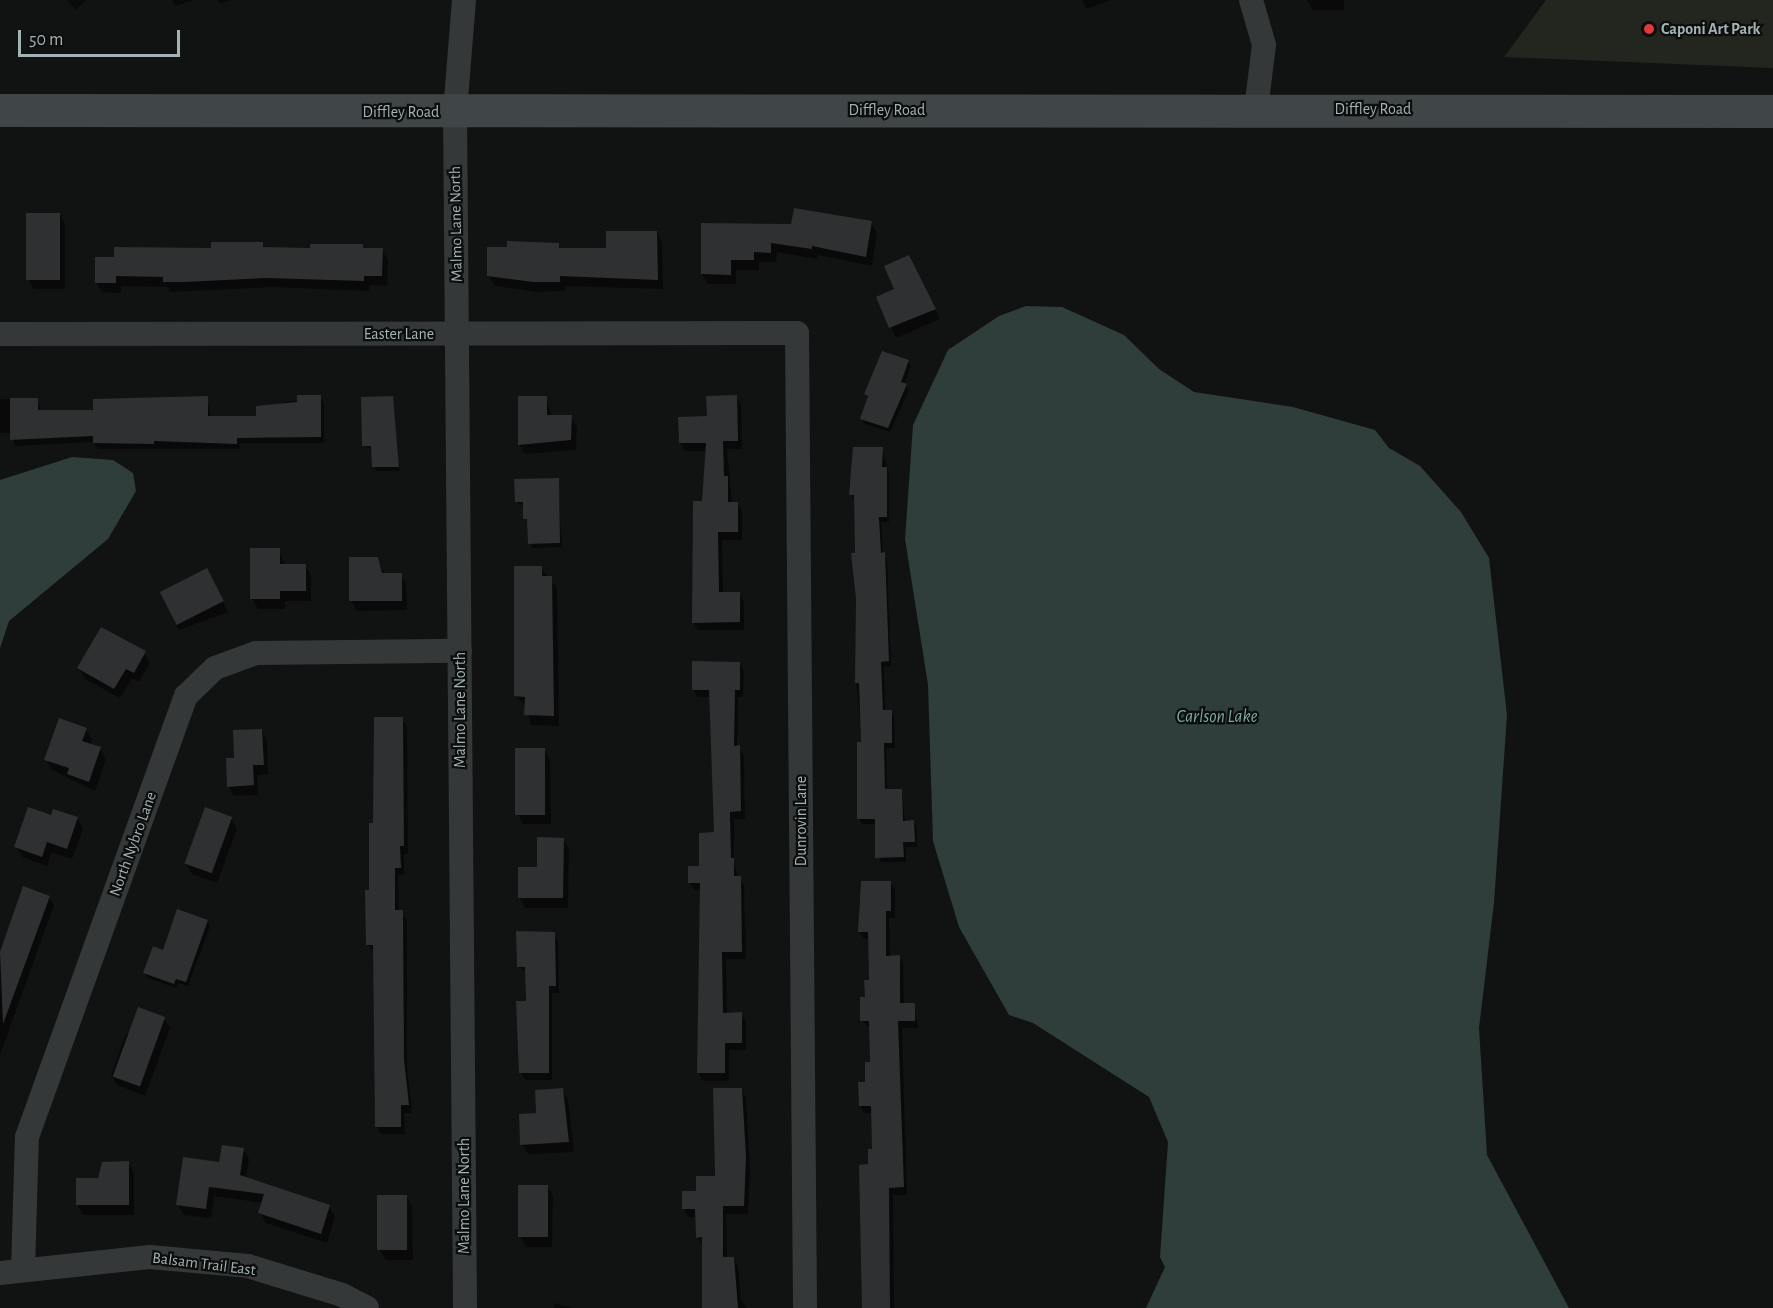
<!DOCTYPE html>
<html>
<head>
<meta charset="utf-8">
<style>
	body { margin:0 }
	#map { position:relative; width:1773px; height:1308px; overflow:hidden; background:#111212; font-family:"Alegreya Sans",sans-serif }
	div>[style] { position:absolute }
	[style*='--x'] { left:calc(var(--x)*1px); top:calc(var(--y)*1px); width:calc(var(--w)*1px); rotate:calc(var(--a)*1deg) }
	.green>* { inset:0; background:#23261f }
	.water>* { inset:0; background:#2f3e3a }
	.shadow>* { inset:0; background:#0007 }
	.building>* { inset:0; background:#2e3031; transform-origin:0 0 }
	.street>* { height:24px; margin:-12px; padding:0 12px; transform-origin:12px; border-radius:12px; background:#343839 }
	.secondary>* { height:33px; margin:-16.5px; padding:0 16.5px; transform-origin:16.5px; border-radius:16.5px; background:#404647 }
	.dots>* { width:16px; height:16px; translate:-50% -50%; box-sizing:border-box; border:3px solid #0c0d0d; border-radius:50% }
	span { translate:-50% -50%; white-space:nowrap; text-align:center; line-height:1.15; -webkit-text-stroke:4.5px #0c0d0d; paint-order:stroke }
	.poi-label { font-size:16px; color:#a3b2b2; font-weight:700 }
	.left { translate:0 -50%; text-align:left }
	.street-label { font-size:16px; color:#a3b2b2 }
	.water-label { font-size:18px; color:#7caba1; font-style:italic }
	.scale { position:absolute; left:18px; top:30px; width:162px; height:27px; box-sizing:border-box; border:3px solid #a3b2b2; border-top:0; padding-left:8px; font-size:18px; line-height:21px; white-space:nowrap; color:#a3b2b2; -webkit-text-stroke:4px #0c0d0d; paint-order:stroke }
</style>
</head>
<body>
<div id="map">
	<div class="green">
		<div style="clip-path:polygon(1546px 0,1773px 0,1773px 68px,1504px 57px)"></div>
	</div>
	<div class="water">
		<div style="clip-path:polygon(1026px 306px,1062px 307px,1124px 335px,1159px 369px,1194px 392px,1293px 407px,1375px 430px,1389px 448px,1420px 466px,1461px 512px,1489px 558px,1507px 715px,1494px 903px,1479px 1028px,1487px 1155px,1569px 1308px,1146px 1308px,1165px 1267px,1160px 1257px,1168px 1142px,1149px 1097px,1033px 1023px,1009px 1015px,959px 927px,933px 841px,928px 685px,905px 539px,913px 425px,948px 350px,999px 316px)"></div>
		<div style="clip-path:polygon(72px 457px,113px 460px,133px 473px,136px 491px,108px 539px,9px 621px,0 648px,0 480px)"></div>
	</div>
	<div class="shadow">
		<div style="clip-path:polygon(67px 0,86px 0,76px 10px)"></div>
		<div style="clip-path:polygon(172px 0,193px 0,176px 6px)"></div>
		<div style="clip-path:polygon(218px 0,231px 0,220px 4px)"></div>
		<div style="clip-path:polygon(1082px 0,1110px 0,1087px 9px)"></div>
		<div style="clip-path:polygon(1307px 0,1344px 0,1344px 10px,1313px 10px)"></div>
		<div style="clip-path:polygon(59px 214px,65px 224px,65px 289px,34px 289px,28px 279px)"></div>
		<div style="clip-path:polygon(871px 222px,877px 233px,872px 266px,818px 255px,817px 259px,777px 252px,776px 262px,759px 262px,759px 270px,736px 270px,736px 284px,708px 284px,702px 274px,792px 226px)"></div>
		<div style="clip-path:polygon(657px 232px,662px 242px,663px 289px,565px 286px,565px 291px,539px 292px,495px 286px,489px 276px,558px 244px,561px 250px,608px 250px)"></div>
		<div style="clip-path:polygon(262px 243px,265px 249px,362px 246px,364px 250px,382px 250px,388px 260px,387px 286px,369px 285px,369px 291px,272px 287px,170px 292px,168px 287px,121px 286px,121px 293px,102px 292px,96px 282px,97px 259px)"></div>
		<div style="clip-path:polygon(914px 267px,940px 319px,896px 338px,878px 298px,896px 290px)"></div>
		<div style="clip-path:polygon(908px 361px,911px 366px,904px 384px,909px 390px,890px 432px,865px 424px,862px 419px,869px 399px,866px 394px)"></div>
		<div style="clip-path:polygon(320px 397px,324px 403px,324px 443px,240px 443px,240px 449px,98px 449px,94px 442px,15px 446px,11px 433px,0 433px,0 399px,37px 399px,41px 411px,95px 411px,207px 398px,211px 417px,257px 417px,281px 407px,281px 403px)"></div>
		<div style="clip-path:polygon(736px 397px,741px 405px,742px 449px,727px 449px,732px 503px,737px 503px,742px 511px,742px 540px,722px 540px,723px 594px,739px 594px,744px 602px,744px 630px,698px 630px,693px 622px,707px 451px,685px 451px,680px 443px)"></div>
		<div style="clip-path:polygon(392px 398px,400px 471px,376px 471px,373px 450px,364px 446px)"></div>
		<div style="clip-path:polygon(546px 398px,552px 417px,571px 417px,577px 427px,576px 450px,525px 454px,519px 444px)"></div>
		<div style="clip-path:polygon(855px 448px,882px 448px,889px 474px,889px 522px,881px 522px,883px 554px,887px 559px,891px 666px,884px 667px,885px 712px,891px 711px,894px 717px,895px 748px,886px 748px,887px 791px,902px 791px,905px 822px,914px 822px,917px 827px,917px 847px,906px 847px,906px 862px,880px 862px,876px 824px,862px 824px,859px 819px,863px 743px,856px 682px,857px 583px,852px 555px,856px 555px,855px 501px,851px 495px)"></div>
		<div style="clip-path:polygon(558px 480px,562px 547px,532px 548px,524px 506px,516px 502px)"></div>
		<div style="clip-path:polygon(279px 550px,285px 565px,305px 565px,311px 575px,311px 601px,285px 601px,285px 609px,258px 609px,252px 598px)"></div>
		<div style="clip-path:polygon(377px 559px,385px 575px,401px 575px,406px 585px,407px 610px,357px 611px,351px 601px)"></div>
		<div style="clip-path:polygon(541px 568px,557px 588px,559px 726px,531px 725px,526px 706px,516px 696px)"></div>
		<div style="clip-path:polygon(212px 579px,228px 612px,179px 630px,173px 620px)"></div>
		<div style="clip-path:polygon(144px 653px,150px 663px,139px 682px,132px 678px,120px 698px,85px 679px,79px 668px)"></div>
		<div style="clip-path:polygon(739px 663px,744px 671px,743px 697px,738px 697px,737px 747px,744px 755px,745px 819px,734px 819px,734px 862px,738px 878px,744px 885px,746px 959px,726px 959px,727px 1014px,741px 1014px,746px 1022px,746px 1050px,729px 1050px,729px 1081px,703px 1081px,698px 1073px,701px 890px,694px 890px,690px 883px,715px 834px,710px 697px,698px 697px,693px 689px)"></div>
		<div style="clip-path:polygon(402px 719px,407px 726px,408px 854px,404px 854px,404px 875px,398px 875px,399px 912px,407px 920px,407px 1067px,412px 1113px,404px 1113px,405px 1134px,381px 1134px,377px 1126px,374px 952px,367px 944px,374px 824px)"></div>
		<div style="clip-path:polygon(86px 729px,92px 740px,90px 745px,100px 749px,106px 759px,95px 791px,52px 770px,46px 759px)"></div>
		<div style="clip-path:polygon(261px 731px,267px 741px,268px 774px,257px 775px,258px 795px,234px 796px,228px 786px,235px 760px)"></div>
		<div style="clip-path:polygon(544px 750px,550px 760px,551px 824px,523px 824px,518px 814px)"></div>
		<div style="clip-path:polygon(52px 817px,77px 818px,83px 829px,72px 859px,52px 852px,47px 866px,22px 857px,16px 847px)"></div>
		<div style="clip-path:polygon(231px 818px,237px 829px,217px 883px,192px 874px,186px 864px)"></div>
		<div style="clip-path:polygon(563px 839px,569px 849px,568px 908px,525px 908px,519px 897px)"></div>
		<div style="clip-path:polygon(890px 882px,895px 890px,895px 918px,889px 918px,890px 957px,899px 957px,903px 964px,904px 1004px,914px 1004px,918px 1028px,902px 1028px,907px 1195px,893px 1195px,894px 1308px,863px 1308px,873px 1150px,872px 1113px,864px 1113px,860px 1106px,871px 1064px,871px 1028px,862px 1021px,870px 981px,870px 939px,864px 939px,859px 932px,859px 900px)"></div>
		<div style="clip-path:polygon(24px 888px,49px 897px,54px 905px,0 1055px,0 957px)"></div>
		<div style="clip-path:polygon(207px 921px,210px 926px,188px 986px,178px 983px,176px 988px,148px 978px,145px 973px,164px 952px)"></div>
		<div style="clip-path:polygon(554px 934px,558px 941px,559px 993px,552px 993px,552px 1080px,525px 1080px,521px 1072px,527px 973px,518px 966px)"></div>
		<div style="clip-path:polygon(164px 1018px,170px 1028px,145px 1096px,117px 1085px,111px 1075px,126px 1034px)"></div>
		<div style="clip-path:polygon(741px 1089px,746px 1097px,750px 1167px,748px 1214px,726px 1214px,727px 1258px,733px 1258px,738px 1266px,741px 1300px,747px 1308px,704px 1308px,704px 1245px,697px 1237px,697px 1217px,688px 1217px,683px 1208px,716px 1178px)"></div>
		<div style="clip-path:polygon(562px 1090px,568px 1100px,574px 1152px,528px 1154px,522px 1144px,538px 1114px)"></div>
		<div style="clip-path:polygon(243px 1149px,249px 1159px,246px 1179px,329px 1206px,335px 1216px,327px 1243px,266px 1223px,260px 1212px,263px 1203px,214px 1196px,211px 1218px,184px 1215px,178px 1204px,220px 1164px)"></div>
		<div style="clip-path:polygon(128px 1163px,134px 1173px,134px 1215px,83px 1215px,78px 1205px,77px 1180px,99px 1179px)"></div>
		<div style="clip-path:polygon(547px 1186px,553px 1196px,552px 1247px,526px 1247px,520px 1236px)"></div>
		<div style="clip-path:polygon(406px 1196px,412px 1206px,413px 1260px,386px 1260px,380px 1250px,379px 1197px)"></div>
		<div style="clip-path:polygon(555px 1303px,573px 1308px,553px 1308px)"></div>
	</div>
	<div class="building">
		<div style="clip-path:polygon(794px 208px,872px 221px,866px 257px,812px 246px,812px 249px,771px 243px,771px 253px,754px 252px,754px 260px,731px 260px,731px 275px,701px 274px,701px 223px,791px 224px)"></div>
		<div style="left:26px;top:213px;width:34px;height:67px"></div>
		<div style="clip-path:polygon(606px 231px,657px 231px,658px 280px,560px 276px,560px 282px,533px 282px,487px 276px,487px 247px,507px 247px,507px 241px,559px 243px,559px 248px,606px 248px)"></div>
		<div style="clip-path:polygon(211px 242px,263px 242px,263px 247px,310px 248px,310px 244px,363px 244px,363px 248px,383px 248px,382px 276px,364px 276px,364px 281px,266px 278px,185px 282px,163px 282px,163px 277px,116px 276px,116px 283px,95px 283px,95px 257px,114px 257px,114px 247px,211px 248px)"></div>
		<div style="clip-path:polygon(909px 255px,936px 309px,889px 328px,876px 297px,894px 289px,884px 266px)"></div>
		<div style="clip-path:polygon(882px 351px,909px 360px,901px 382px,907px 384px,888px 428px,860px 419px,868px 396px,864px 394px)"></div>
		<div style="clip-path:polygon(297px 395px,321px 395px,321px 437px,237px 438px,237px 444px,154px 441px,154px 444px,93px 443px,93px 436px,10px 440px,10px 398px,38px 398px,38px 410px,93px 410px,93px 399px,208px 396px,208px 416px,256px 416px,256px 406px,297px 402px)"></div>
		<div style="clip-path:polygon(737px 395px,738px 441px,723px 441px,724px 476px,728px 476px,728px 502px,738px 502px,738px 532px,718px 532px,719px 592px,740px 592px,740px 622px,692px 623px,693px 501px,702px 501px,706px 443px,679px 443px,678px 417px,707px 416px,706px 396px)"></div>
		<div style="clip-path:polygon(393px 396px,399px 467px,372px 467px,371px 446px,362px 446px,361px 397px)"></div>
		<div style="clip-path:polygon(518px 396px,547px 396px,547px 415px,572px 415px,571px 440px,518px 445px)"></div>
		<div style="clip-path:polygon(853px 447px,883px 447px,882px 467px,887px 467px,887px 517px,879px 517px,881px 553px,885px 552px,889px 661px,881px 662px,883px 710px,892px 710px,892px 743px,884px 743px,885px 789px,902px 789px,903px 821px,914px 820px,915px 842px,903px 842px,904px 857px,875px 858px,875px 819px,857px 819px,857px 742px,861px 742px,859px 683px,855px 683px,856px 599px,851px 553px,855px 553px,854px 495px,849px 495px)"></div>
		<div style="clip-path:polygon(559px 478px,560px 543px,528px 544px,527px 519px,523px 519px,523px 502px,515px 502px,514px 479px)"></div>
		<div style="clip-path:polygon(250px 548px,280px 548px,280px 564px,306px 564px,306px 591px,280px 591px,280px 599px,250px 599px)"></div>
		<div style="clip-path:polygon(349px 557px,378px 557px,382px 573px,402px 573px,402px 601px,349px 601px)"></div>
		<div style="clip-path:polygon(514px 566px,542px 566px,542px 576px,552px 576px,554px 716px,524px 715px,525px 697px,514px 696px)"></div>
		<div style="left:207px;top:568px;width:37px;height:53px;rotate:63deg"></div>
		<div style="clip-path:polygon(101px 627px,146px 651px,134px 673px,126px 669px,114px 689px,77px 668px)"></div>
		<div style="clip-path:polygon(692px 661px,740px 662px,740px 690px,735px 690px,734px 746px,740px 745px,741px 811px,730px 812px,731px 858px,734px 858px,734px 876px,741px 876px,742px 952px,722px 952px,723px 1013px,742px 1012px,742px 1043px,725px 1043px,725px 1073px,697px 1073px,700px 883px,688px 883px,688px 866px,699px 866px,699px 833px,714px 832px,709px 690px,692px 690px)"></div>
		<div style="clip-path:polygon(374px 717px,403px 717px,404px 846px,400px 846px,401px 868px,395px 868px,395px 910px,403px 910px,404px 1059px,409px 1105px,401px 1105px,401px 1127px,375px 1127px,373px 945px,366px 945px,365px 890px,369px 890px,369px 823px,373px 823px)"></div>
		<div style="clip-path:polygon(59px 718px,87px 728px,82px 741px,101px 747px,89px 782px,67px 774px,69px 768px,44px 760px)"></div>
		<div style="clip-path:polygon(262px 729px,264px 765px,253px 765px,254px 785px,227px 787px,226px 758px,234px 758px,233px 730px)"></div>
		<div style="left:515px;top:748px;width:30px;height:67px"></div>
		<div style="clip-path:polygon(28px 807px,51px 815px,53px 809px,78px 817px,67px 849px,47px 842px,42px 857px,14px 847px)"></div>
		<div style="left:205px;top:807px;width:29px;height:60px;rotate:20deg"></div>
		<div style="clip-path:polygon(537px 837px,564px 838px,563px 898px,518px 898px,518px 867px,537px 867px)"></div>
		<div style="clip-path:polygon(861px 881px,891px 881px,891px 911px,886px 911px,886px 956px,900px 955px,900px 1003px,915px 1003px,915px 1021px,898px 1021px,904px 1187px,889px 1188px,890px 1308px,862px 1308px,859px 1165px,868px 1164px,868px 1149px,872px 1149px,871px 1106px,859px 1106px,858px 1082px,865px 1082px,865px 1062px,870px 1062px,869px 1021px,860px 1021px,860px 997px,865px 997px,864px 980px,869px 980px,868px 932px,858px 932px)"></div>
		<div style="clip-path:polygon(23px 886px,50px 896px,3px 1024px,0 952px)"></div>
		<div style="clip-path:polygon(177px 909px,208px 920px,186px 982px,176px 979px,174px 984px,143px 973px,153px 946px,163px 950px)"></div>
		<div style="clip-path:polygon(516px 931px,555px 932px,556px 986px,549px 986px,549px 1073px,519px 1073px,516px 1001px,526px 1001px,525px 967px,517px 967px)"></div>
		<div style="left:138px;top:1007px;width:29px;height:74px;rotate:20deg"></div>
		<div style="clip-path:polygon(563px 1088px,569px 1142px,520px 1145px,519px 1114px,536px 1113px,535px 1090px)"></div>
		<div style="clip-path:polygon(713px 1088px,742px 1088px,746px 1157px,744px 1206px,723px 1206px,723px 1257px,734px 1257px,738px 1308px,702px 1308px,702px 1237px,696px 1238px,695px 1209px,682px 1209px,682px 1191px,696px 1191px,696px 1176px,715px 1176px)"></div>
		<div style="clip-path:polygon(222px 1145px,244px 1148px,240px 1175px,330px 1205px,321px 1234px,258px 1213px,264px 1194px,209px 1187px,206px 1209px,176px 1205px,183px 1157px,219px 1162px)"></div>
		<div style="clip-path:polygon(129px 1161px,129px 1205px,76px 1205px,76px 1178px,98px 1178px,102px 1162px)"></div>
		<div style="left:518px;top:1185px;width:30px;height:52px"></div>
		<div style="left:377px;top:1195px;width:30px;height:55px"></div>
	</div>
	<div class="street">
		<div style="--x:464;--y:0;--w:112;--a:94.6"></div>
		<div style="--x:455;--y:112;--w:1196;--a:89.52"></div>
		<div style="--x:1251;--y:0;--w:47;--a:73.9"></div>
		<div style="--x:1264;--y:45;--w:64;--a:97.1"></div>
		<div style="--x:0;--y:334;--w:797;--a:-0.07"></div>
		<div style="--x:797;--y:333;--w:975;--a:89.53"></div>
		<div style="--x:23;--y:1270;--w:133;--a:-88.3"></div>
		<div style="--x:27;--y:1137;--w:469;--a:-70.2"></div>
		<div style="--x:186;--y:696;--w:40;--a:-44"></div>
		<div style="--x:215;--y:668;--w:44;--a:-20.1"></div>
		<div style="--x:256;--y:653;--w:204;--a:-0.6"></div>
		<div style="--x:0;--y:1273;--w:151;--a:-6.1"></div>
		<div style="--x:150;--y:1257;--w:98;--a:5.2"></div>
		<div style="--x:248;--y:1266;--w:98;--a:17.1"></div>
		<div style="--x:342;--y:1295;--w:28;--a:27"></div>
	</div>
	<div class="secondary">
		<div style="--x:0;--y:110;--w:1773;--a:0.03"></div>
	</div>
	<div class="dots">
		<div style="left:1649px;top:29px;background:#e4373b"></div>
	</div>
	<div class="poi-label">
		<span class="left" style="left:1661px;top:29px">Caponi Art Park</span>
	</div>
	<div class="street-label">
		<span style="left:1373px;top:109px">Diffley Road</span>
		<span style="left:887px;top:110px">Diffley Road</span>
		<span style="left:401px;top:112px">Diffley Road</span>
		<span style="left:456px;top:224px;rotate:-91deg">Malmo Lane North</span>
		<span style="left:399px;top:334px">Easter Lane</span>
		<span style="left:460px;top:710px;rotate:-90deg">Malmo Lane North</span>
		<span style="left:801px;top:821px;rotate:-90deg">Dunrovin Lane</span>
		<span style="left:133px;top:844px;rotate:-70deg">North Nybro Lane</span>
		<span style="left:464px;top:1196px;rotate:-90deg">Malmo Lane North</span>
		<span style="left:204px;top:1264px;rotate:7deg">Balsam Trail East</span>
	</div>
	<div class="water-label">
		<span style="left:1217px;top:717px">Carlson Lake</span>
	</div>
	<div class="scale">50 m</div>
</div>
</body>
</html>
